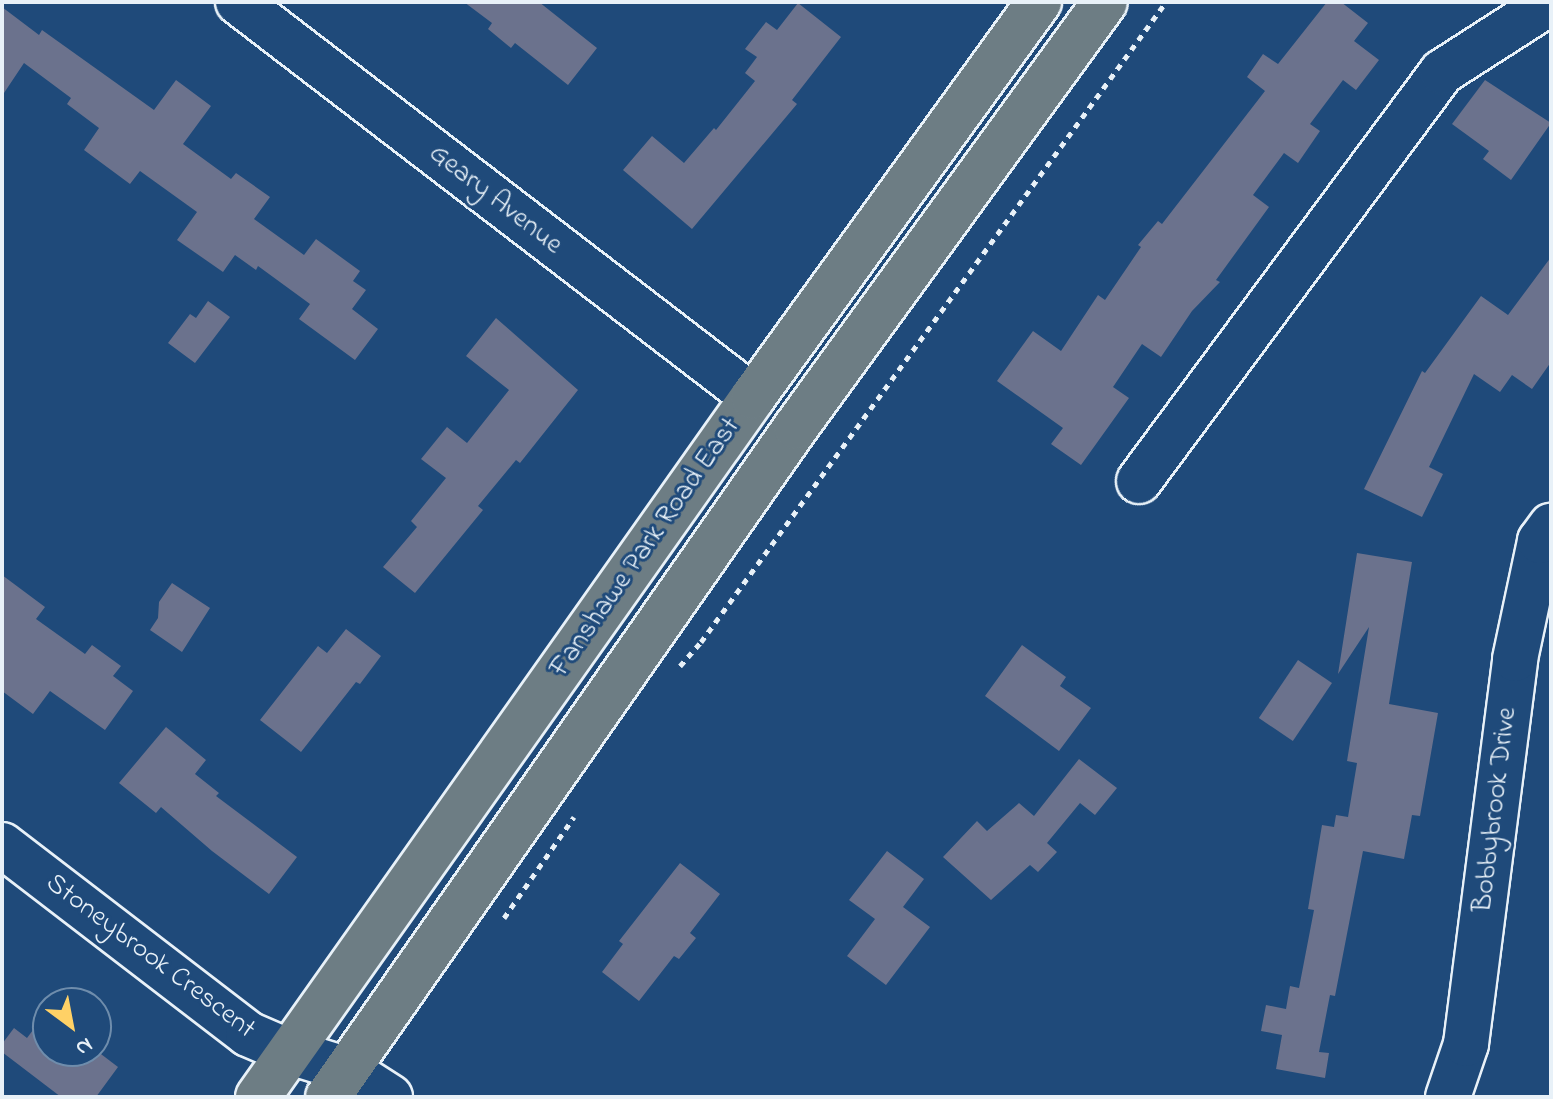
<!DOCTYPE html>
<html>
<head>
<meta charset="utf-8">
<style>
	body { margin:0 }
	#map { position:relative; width:1553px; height:1099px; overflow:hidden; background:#1f4a7a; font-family:"Indie Flower",sans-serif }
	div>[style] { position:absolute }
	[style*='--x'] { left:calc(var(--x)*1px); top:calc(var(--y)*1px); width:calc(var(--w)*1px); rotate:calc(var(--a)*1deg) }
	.building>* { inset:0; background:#6b728d; transform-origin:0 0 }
	.path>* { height:5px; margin-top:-2.5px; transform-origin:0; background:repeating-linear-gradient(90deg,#e8f1f8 0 6px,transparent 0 12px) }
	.roads { filter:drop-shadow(2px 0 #e8f1f8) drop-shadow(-2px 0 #e8f1f8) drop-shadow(0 2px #e8f1f8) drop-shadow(0 -2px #e8f1f8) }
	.minor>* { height:44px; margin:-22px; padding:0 22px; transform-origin:22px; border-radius:22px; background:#1f4a7a }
	.major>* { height:44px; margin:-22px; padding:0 22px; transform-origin:22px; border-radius:22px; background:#6d7d84 }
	span { translate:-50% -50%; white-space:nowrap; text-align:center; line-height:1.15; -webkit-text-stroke:6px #1f4a7a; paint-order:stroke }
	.street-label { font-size:28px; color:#e8f1f8 }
	.frame { position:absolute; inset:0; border:4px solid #e8f1f8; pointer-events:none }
	.north { position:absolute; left:32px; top:987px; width:80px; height:80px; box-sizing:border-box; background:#1f4a7a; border:2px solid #6f8dac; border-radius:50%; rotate:148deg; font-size:22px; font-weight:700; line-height:32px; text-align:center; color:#e8f1f8 }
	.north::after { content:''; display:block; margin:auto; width:28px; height:36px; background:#ffd166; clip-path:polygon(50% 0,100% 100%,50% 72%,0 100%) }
</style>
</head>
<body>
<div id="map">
	<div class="building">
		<div style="clip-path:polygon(464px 2px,539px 2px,597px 48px,568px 85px,515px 43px,511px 48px,488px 29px,492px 23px)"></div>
		<div style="clip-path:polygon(1327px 2px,1341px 2px,1368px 23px,1354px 41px,1379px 60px,1356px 90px,1343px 80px,1310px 124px,1320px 131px,1298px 163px,1284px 153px,1253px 195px,1269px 207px,1216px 280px,1220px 282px,1192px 311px,1161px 357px,1142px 344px,1113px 387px,1129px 398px,1081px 465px,1051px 444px,1063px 428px,997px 381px,1033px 331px,1061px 351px,1098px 295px,1105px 300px,1141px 247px,1138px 245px,1158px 221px,1162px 224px,1265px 91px,1247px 77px,1263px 54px,1278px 64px)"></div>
		<div style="clip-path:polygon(798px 3px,841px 37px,792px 100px,797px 104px,692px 229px,623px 170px,652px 136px,684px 163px,714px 128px,716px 130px,755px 81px,745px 73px,757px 57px,745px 49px,766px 22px,777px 30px)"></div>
		<div style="clip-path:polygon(2px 7px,39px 35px,42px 30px,154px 110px,176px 80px,211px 106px,183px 144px,231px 179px,236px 173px,270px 197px,254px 219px,304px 255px,316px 239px,360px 271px,353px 281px,366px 290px,352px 309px,378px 329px,355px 360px,299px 319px,310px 304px,258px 266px,256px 270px,235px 255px,223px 272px,177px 240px,197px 212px,140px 171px,130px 184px,84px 150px,99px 128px,67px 104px,71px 98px,24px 63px,2px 96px)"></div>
		<div style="clip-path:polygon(1485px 80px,1551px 123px,1511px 180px,1483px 159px,1489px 151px,1452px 124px)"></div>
		<div style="clip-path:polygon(1551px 257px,1551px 362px,1532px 389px,1512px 375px,1500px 392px,1474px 374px,1429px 467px,1443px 474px,1422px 517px,1364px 489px,1422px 371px,1425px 373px,1481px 296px,1508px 315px)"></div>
		<div style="clip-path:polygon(208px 301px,230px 317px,195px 363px,168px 343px,190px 314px,196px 318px)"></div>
		<div style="clip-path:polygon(496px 318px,578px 390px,520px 463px,516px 460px,478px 506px,483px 510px,415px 593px,383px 567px,417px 527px,411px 521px,446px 478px,421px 459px,447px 427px,467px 443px,509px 390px,466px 356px)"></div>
		<div style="clip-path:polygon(1357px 553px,1412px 562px,1389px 704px,1438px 713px,1420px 816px,1412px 815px,1404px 859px,1363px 851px,1335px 996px,1330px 995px,1319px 1052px,1329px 1053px,1325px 1078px,1276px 1069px,1282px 1035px,1261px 1031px,1266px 1005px,1286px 1009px,1290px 986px,1299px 988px,1314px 910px,1308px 909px,1322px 825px,1334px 827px,1336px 815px,1348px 817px,1357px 763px,1347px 761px,1369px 627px,1338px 674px)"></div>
		<div style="clip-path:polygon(2px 575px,45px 607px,36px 619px,85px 654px,92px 645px,121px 666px,113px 676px,133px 691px,105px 730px,50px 691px,33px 714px,2px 691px)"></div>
		<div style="clip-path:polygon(172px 583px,210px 608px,182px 652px,150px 630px,158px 618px,159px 602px)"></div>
		<div style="clip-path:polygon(346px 629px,381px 656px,360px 684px,356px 682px,301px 752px,260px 720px,318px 646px,327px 653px)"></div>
		<div style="clip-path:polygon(1022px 645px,1066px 677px,1060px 686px,1091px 708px,1059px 751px,985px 696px)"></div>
		<div style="left:1298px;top:660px;width:41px;height:70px;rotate:34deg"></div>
		<div style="clip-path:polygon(166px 727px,206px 760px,195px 774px,219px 793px,216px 796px,297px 857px,269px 894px,212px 851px,161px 807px,156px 813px,119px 783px)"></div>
		<div style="clip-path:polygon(1079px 759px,1117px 788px,1095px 815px,1080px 803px,1047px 843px,1057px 852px,1038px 872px,1030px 865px,991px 900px,943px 857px,977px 821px,987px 831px,1019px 803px,1034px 816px)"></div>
		<div style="clip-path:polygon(887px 851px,924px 879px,903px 907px,930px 927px,886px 985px,847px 956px,875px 919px,849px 900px)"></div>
		<div style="clip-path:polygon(680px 863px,720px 894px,690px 933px,696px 938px,679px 959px,674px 956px,639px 1001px,602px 972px,623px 944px,619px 941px)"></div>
		<div style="clip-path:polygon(48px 1010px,48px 1051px,97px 1051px,118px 1067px,96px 1097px,61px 1097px,2px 1052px,2px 1044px,14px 1028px,27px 1038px)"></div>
	</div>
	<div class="path">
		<div style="--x:680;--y:666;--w:32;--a:-49"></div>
		<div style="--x:701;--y:642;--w:791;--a:-54"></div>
		<div style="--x:504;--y:918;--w:123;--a:-55.3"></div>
	</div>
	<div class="roads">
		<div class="minor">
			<div style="--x:238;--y:2;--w:649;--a:37.49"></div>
			<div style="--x:1139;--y:481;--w:509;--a:-53.47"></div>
			<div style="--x:1442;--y:72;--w:130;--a:-32.7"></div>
			<div style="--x:2;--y:845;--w:310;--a:37.5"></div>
			<div style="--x:248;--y:1034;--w:46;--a:23.2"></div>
			<div style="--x:290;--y:1052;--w:61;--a:17.2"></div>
			<div style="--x:348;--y:1070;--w:50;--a:32.7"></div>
			<div style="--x:1448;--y:1097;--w:56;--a:-71.2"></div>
			<div style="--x:1466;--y:1044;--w:388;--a:-82.7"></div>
			<div style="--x:1515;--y:659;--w:121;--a:-78"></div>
			<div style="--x:1540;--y:541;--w:19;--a:-54"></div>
		</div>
		<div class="major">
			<div style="--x:258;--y:1097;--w:857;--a:-54.73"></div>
			<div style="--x:753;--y:397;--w:488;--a:-54.1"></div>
			<div style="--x:328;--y:1097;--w:817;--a:-55.07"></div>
			<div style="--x:796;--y:427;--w:525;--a:-53.98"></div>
		</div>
	</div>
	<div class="street-label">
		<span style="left:495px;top:200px;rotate:38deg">Geary Avenue</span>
		<span style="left:646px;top:548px;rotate:-55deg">Fanshawe Park Road East</span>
		<span style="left:1496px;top:810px;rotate:-83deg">Bobbybrook Drive</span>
		<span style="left:150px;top:957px;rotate:37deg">Stoneybrook Crescent</span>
	</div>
	<div class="frame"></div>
	<div class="north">N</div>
</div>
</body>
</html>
